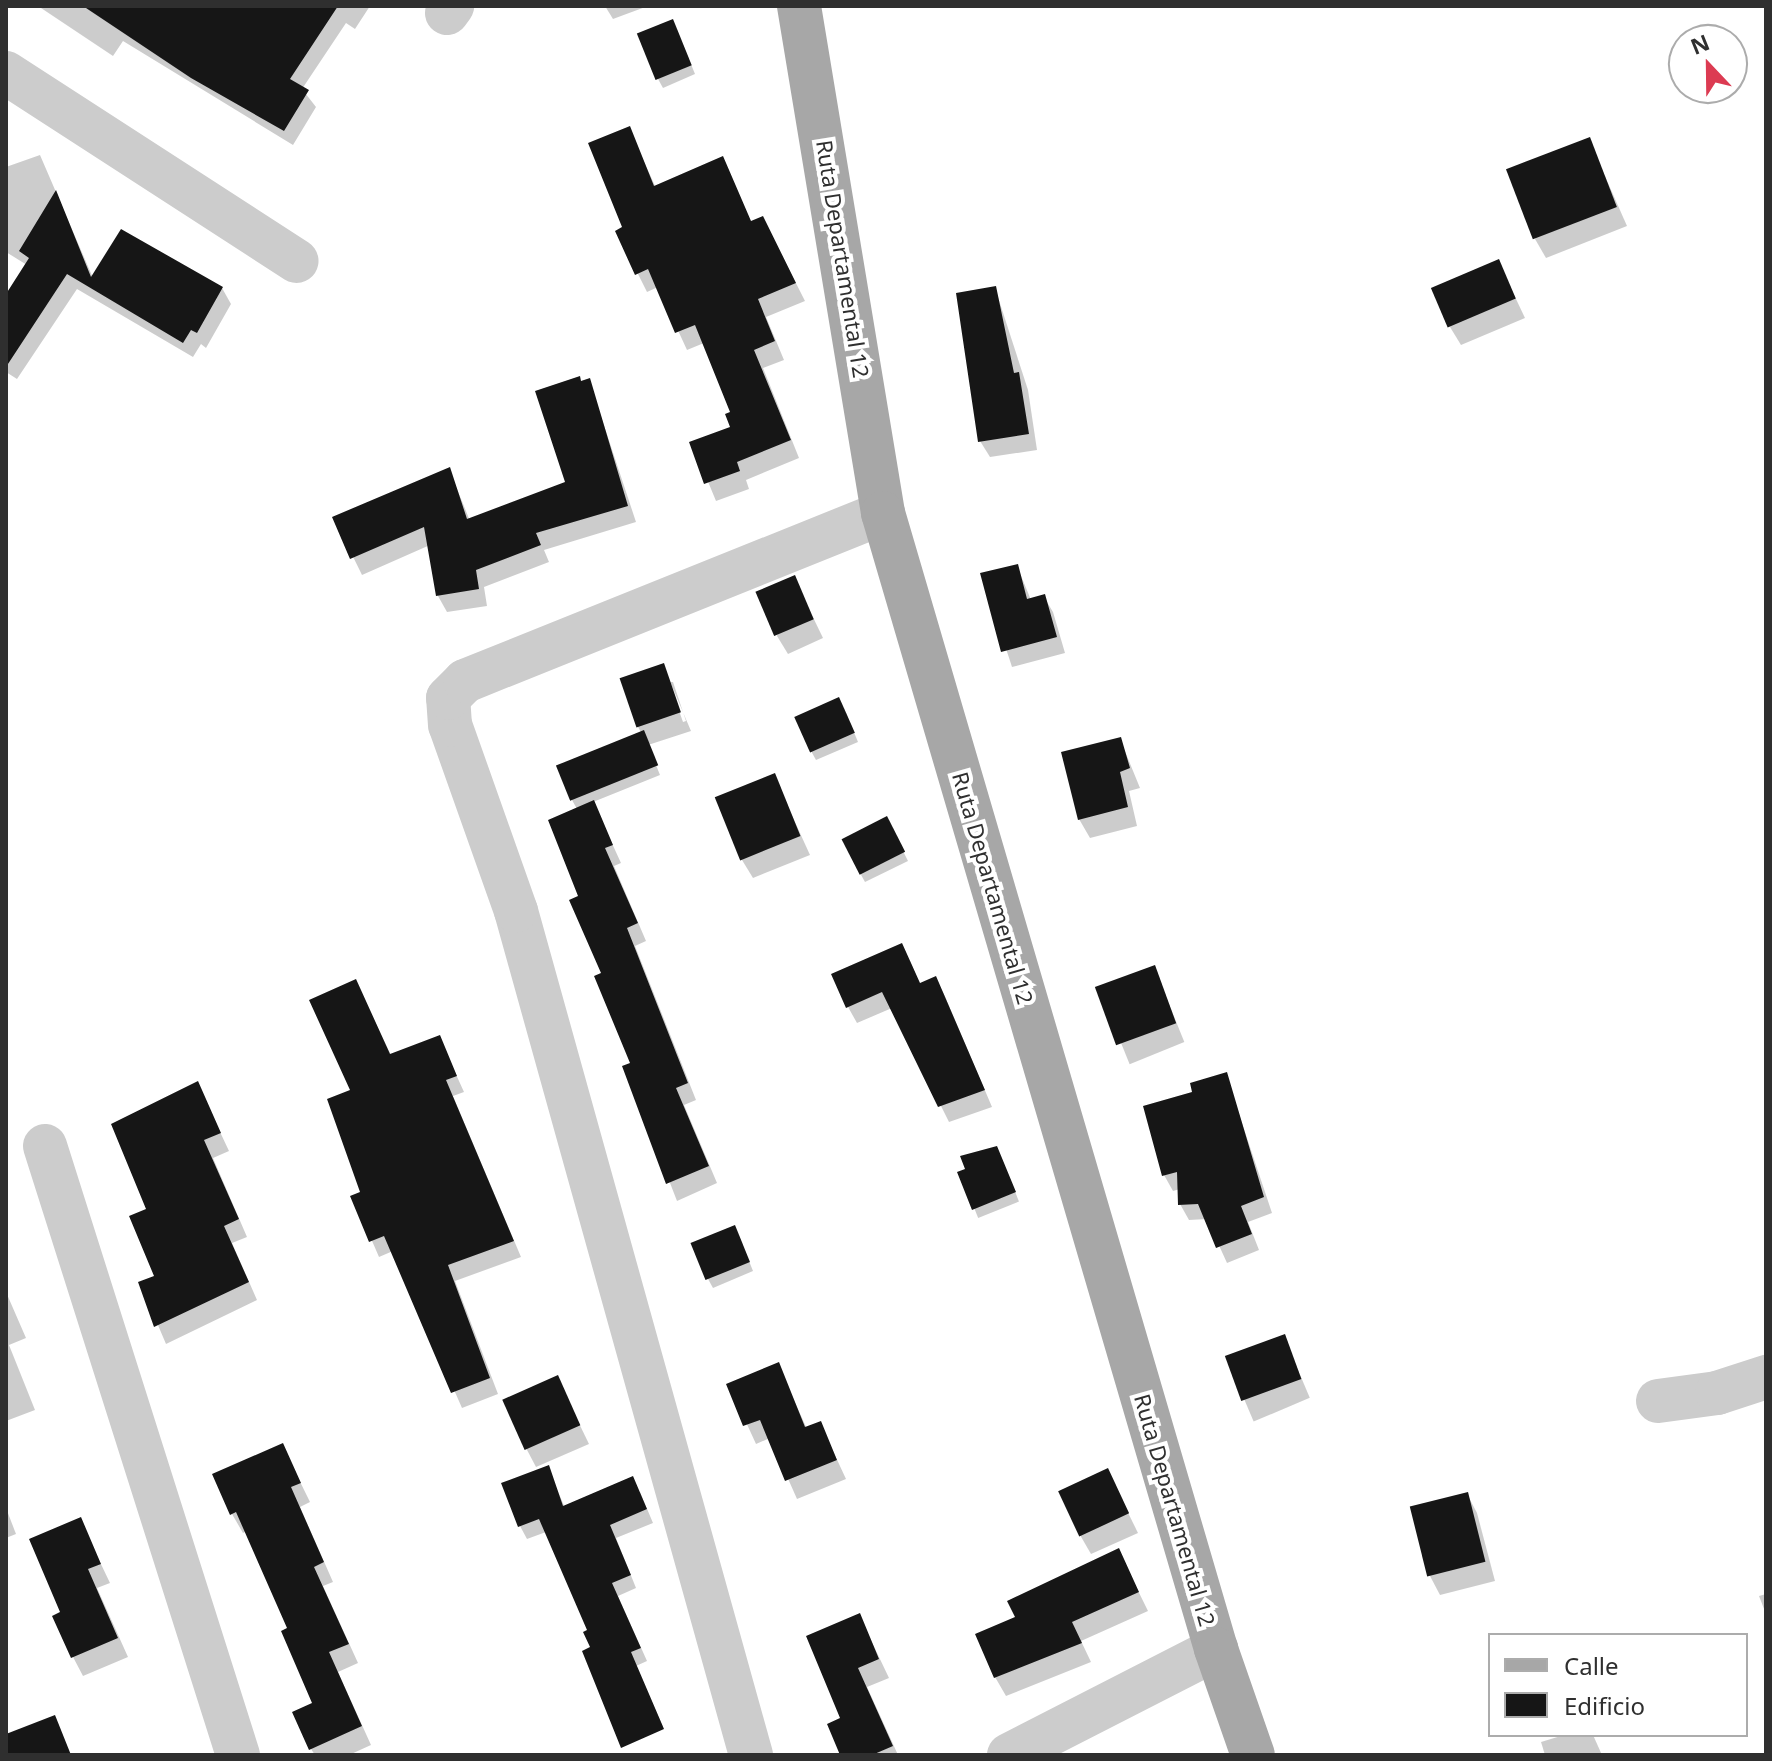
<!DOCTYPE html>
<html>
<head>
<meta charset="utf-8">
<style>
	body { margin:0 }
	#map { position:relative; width:1772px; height:1761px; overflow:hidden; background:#fff; font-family:"Noto Sans",sans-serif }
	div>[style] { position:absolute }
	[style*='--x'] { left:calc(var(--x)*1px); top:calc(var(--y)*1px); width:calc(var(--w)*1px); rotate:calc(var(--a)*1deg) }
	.shadow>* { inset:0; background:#0003; transform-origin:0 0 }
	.building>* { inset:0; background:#161616; transform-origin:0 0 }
	.minor>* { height:44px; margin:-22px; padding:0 22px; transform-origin:22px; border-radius:22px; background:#ccc }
	.major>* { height:44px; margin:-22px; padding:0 22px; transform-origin:22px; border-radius:22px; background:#a7a7a7 }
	span { translate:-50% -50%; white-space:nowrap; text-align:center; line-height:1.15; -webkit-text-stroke:8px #fff; paint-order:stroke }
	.street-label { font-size:22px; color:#2f2f2f }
	.frame { position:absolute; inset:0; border:8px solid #2f2f2f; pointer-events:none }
	.legend { position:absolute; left:1488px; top:1633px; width:260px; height:104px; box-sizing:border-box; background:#fff; border:2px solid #acacac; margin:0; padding:10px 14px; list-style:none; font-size:24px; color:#2f2f2f }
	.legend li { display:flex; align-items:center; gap:16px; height:40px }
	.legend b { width:40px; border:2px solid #acacac }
	.north { position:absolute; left:1668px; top:24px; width:80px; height:80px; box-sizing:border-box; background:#fff; border:2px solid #acacac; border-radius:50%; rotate:338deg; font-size:22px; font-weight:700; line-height:32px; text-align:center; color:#2f2f2f }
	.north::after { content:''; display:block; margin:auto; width:28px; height:36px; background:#dc3b52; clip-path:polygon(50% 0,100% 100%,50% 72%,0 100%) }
</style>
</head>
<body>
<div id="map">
	<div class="shadow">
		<div style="clip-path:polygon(38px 6px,370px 6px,355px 29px,346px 23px,302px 89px,316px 107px,293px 145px,123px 41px,113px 56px)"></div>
		<div style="clip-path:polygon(605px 6px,648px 6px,613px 19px)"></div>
		<div style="clip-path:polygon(677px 30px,695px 74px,663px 88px,658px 79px)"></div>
		<div style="clip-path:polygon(629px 129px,656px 188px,722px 158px,753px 231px,763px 218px,805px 301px,766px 317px,784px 360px,763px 368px,799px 458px,746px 480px,749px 489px,716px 501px,692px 443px,733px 429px,733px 413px,704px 343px,687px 350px,658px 287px,647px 292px,617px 232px,624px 228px)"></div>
		<div style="clip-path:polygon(1589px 140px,1627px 226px,1546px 258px,1535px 239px)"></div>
		<div style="clip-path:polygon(40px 155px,93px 278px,222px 288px,231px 304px,206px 348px,201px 344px,193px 357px,77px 289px,17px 379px,6px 372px,6px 298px,27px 265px,6px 252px,6px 167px)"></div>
		<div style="clip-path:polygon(1498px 261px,1525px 318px,1461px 345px,1450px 327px)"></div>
		<div style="clip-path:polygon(995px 288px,1028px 390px,1037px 450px,990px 457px,980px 441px)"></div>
		<div style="clip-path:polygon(589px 380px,636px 522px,544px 550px,549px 562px,484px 587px,487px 606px,447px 612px,438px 596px,430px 545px,362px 575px,334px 518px,449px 469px,470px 521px,568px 483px)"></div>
		<div style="clip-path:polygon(1017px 566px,1031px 600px,1044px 597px,1053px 612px,1065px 653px,1012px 667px,982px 575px)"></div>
		<div style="clip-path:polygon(794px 578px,823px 638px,788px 654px,777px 636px)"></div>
		<div style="clip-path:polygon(evenodd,663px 665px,691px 731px,648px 745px,660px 775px,593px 802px,621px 863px,614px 866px,646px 941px,635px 946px,696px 1100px,684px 1105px,717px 1183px,677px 1201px,625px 1067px,633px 1064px,581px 897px,577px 809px,572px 800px,642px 734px,638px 727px,663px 665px,669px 682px,673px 682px,686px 721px,683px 722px,669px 682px)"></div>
		<div style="clip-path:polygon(844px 708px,858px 742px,816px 760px,811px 751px)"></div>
		<div style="clip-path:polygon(1120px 739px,1140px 788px,1129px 791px,1137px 826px,1090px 838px,1079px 819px)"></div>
		<div style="clip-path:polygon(774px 776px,810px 855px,753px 878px,742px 860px)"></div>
		<div style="clip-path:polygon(891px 827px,908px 861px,865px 882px,860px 873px)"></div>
		<div style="clip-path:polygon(910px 961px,920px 985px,935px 978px,944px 994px,992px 1107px,949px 1122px,892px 1008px,857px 1023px,848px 1007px)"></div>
		<div style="left:1154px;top:967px;width:81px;height:59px;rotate:68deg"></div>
		<div style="clip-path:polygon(356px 982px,391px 1055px,439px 1037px,464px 1092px,453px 1096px,521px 1257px,455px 1281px,498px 1394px,462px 1408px,393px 1251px,379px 1257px,353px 1197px,362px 1194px,352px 1091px)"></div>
		<div style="clip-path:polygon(1226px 1075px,1272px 1213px,1248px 1222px,1259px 1250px,1227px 1263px,1207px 1219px,1189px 1220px,1180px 1204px,1180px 1189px,1173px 1191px,1164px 1175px,1194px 1094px)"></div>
		<div style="clip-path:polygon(197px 1083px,229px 1151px,213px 1158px,247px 1237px,232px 1243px,257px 1300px,166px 1344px,140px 1283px,157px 1277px,148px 1210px)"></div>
		<div style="left:1001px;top:1157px;width:48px;height:44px;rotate:68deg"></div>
		<div style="clip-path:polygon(739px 1236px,753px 1271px,713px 1288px,708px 1279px)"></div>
		<div style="clip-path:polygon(6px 1292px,26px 1338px,9px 1345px,35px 1410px,6px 1421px)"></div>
		<div style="left:1284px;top:1337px;width:66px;height:61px;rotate:67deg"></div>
		<div style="clip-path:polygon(778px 1365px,807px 1429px,820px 1423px,846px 1479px,797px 1499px,770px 1438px,756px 1444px,729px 1385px)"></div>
		<div style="clip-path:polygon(557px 1378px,589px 1444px,536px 1467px,526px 1448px)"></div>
		<div style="clip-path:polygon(282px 1445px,310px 1502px,300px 1507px,333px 1582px,323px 1586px,358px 1663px,338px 1672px,371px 1745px,349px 1755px,315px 1755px,311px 1749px,315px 1704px,290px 1629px,247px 1531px,243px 1533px,232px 1514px)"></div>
		<div style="clip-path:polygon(548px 1468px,565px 1508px,640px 1492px,653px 1523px,616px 1538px,636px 1588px,618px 1596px,647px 1661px,636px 1666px,663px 1727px,625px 1740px,590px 1631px,546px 1532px,527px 1539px,520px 1526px)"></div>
		<div style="clip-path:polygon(1107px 1470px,1138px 1533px,1091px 1554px,1080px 1535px)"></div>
		<div style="clip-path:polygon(1467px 1494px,1477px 1513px,1495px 1581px,1440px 1595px,1430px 1576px)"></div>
		<div style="clip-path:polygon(6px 1508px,16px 1534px,6px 1538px)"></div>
		<div style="clip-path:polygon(80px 1520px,110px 1583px,97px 1588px,128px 1657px,83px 1676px,73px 1657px,63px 1614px)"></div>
		<div style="clip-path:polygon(1118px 1550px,1148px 1611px,1081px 1641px,1091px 1662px,1006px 1696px,995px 1677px,1017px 1618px)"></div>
		<div style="clip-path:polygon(1766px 1594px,1766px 1614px,1759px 1596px)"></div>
		<div style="clip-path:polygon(859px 1615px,889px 1678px,867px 1687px,898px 1755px,842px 1755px)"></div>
		<div style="clip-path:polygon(1564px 1735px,1593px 1735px,1602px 1755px,1545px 1755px,1541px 1742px)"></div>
	</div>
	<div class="building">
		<div style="clip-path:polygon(83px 6px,338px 6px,290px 79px,309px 90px,284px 131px,191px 78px)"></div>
		<div style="left:673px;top:19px;width:50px;height:39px;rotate:68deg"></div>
		<div style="clip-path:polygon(630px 126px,654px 186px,723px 156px,751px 221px,763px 216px,796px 283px,758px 299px,775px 341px,754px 350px,791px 440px,737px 462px,740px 471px,704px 484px,689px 442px,730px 427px,725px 414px,730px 412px,695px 325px,675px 333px,648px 269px,635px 275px,615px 231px,622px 227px,588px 143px)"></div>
		<div style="left:1590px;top:137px;width:75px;height:90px;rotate:69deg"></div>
		<div style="clip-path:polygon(56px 190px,91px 277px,121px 229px,223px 287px,197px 333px,191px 330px,183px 343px,67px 274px,6px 367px,6px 294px,29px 258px,19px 251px)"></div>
		<div style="left:1499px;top:259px;width:43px;height:74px;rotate:67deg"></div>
		<div style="clip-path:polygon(996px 286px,1014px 373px,1019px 372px,1029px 434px,978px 442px,956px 293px)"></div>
		<div style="clip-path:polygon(580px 376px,581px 381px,590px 378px,628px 506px,536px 533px,541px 545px,476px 570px,479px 589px,436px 596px,424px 527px,350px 559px,332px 517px,450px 467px,467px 519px,565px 482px,535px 391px)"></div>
		<div style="clip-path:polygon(1018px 564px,1027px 599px,1045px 594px,1057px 637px,1001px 652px,980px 573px)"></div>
		<div style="left:795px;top:575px;width:48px;height:43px;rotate:67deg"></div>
		<div style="left:664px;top:663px;width:52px;height:47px;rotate:71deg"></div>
		<div style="left:839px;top:697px;width:39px;height:49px;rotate:66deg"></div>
		<div style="left:644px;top:730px;width:38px;height:95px;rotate:68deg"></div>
		<div style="clip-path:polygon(1121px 737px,1130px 768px,1120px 772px,1128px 807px,1078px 820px,1061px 752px)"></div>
		<div style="left:775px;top:773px;width:68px;height:65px;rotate:68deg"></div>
		<div style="clip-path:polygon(594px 800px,613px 845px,605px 848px,638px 923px,627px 928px,688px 1083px,676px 1088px,709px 1166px,666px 1184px,622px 1066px,630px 1063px,594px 976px,601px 973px,569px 900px,578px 896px,548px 820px)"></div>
		<div style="left:887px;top:816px;width:40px;height:51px;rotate:63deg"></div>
		<div style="clip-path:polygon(902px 943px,920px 983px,936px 976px,985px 1090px,938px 1107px,882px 992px,846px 1008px,831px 974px)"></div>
		<div style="left:1155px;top:965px;width:62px;height:64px;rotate:70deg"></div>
		<div style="clip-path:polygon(356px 979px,390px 1054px,440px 1035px,457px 1076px,446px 1080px,514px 1241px,448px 1265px,490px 1378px,451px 1393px,384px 1236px,369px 1242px,350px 1196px,360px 1192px,327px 1099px,350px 1090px,309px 1000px)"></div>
		<div style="clip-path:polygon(1227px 1072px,1264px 1197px,1241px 1206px,1252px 1234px,1216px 1248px,1198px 1204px,1178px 1205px,1177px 1172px,1162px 1176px,1143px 1106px,1192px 1092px,1190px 1083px)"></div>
		<div style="clip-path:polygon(198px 1081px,221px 1133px,204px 1140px,239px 1219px,224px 1226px,249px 1282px,154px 1327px,138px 1282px,154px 1276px,129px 1216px,146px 1209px,111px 1124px)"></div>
		<div style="clip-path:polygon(997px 1146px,1016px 1192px,972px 1210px,957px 1172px,965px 1169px,960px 1156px)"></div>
		<div style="left:735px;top:1225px;width:40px;height:48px;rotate:68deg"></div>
		<div style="left:1285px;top:1334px;width:48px;height:64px;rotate:70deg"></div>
		<div style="clip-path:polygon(779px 1362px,805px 1427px,821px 1421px,837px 1460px,785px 1481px,760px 1420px,743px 1426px,726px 1384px)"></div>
		<div style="left:558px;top:1375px;width:55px;height:61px;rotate:66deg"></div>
		<div style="clip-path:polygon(283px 1443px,301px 1483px,291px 1487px,324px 1562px,314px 1567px,349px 1644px,329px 1652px,362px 1726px,309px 1750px,292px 1712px,312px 1703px,281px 1631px,287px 1628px,236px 1512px,230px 1515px,212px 1474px)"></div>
		<div style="clip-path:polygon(549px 1465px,563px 1506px,633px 1476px,647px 1509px,610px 1525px,631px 1575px,612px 1583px,641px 1648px,631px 1652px,664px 1729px,621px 1748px,582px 1651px,590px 1647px,583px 1632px,587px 1630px,539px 1519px,518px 1527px,501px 1483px)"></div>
		<div style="left:1108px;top:1468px;width:50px;height:55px;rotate:65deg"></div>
		<div style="left:1468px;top:1492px;width:72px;height:60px;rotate:76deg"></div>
		<div style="clip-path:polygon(81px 1517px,101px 1564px,88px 1569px,118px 1638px,71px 1658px,52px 1616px,60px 1612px,29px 1539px)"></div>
		<div style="clip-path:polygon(1119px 1548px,1139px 1592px,1072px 1622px,1082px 1643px,994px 1678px,975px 1634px,1015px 1617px,1007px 1601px)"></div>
		<div style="clip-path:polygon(860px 1613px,879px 1659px,858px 1668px,893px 1746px,872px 1755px,840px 1755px,827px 1724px,840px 1718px,806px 1636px)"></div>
		<div style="clip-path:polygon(55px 1715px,71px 1755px,6px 1755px,6px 1734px)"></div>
	</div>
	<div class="minor">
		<div style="--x:447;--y:13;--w:9;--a:-54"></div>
		<div style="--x:6;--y:73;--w:346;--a:32.9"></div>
		<div style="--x:45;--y:1146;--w:639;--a:72.42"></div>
		<div style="--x:1658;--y:1401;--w:60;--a:-7.7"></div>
		<div style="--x:1717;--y:1393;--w:52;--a:-18.1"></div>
		<div style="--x:751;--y:1755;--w:876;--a:-105.56"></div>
		<div style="--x:516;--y:911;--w:197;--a:-109.5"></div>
		<div style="--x:450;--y:725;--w:27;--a:-94"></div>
		<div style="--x:448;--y:698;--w:24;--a:-45"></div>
		<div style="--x:465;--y:681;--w:450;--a:-21.9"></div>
		<div style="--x:1009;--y:1755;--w:233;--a:-27.1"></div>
	</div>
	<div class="major">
		<div style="--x:799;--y:6;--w:514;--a:80.59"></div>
		<div style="--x:883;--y:513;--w:1184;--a:73.66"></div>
		<div style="--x:1216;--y:1649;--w:112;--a:70.8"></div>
	</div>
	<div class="street-label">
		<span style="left:843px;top:259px;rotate:81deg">Ruta Departamental 12</span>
		<span style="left:993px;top:888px;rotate:74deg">Ruta Departamental 12</span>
		<span style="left:1175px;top:1510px;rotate:74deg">Ruta Departamental 12</span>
	</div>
	<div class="frame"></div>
	<ul class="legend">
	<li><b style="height:10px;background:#a7a7a7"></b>Calle</li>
	<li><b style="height:22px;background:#161616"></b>Edificio</li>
	</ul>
	<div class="north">N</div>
</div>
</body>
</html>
